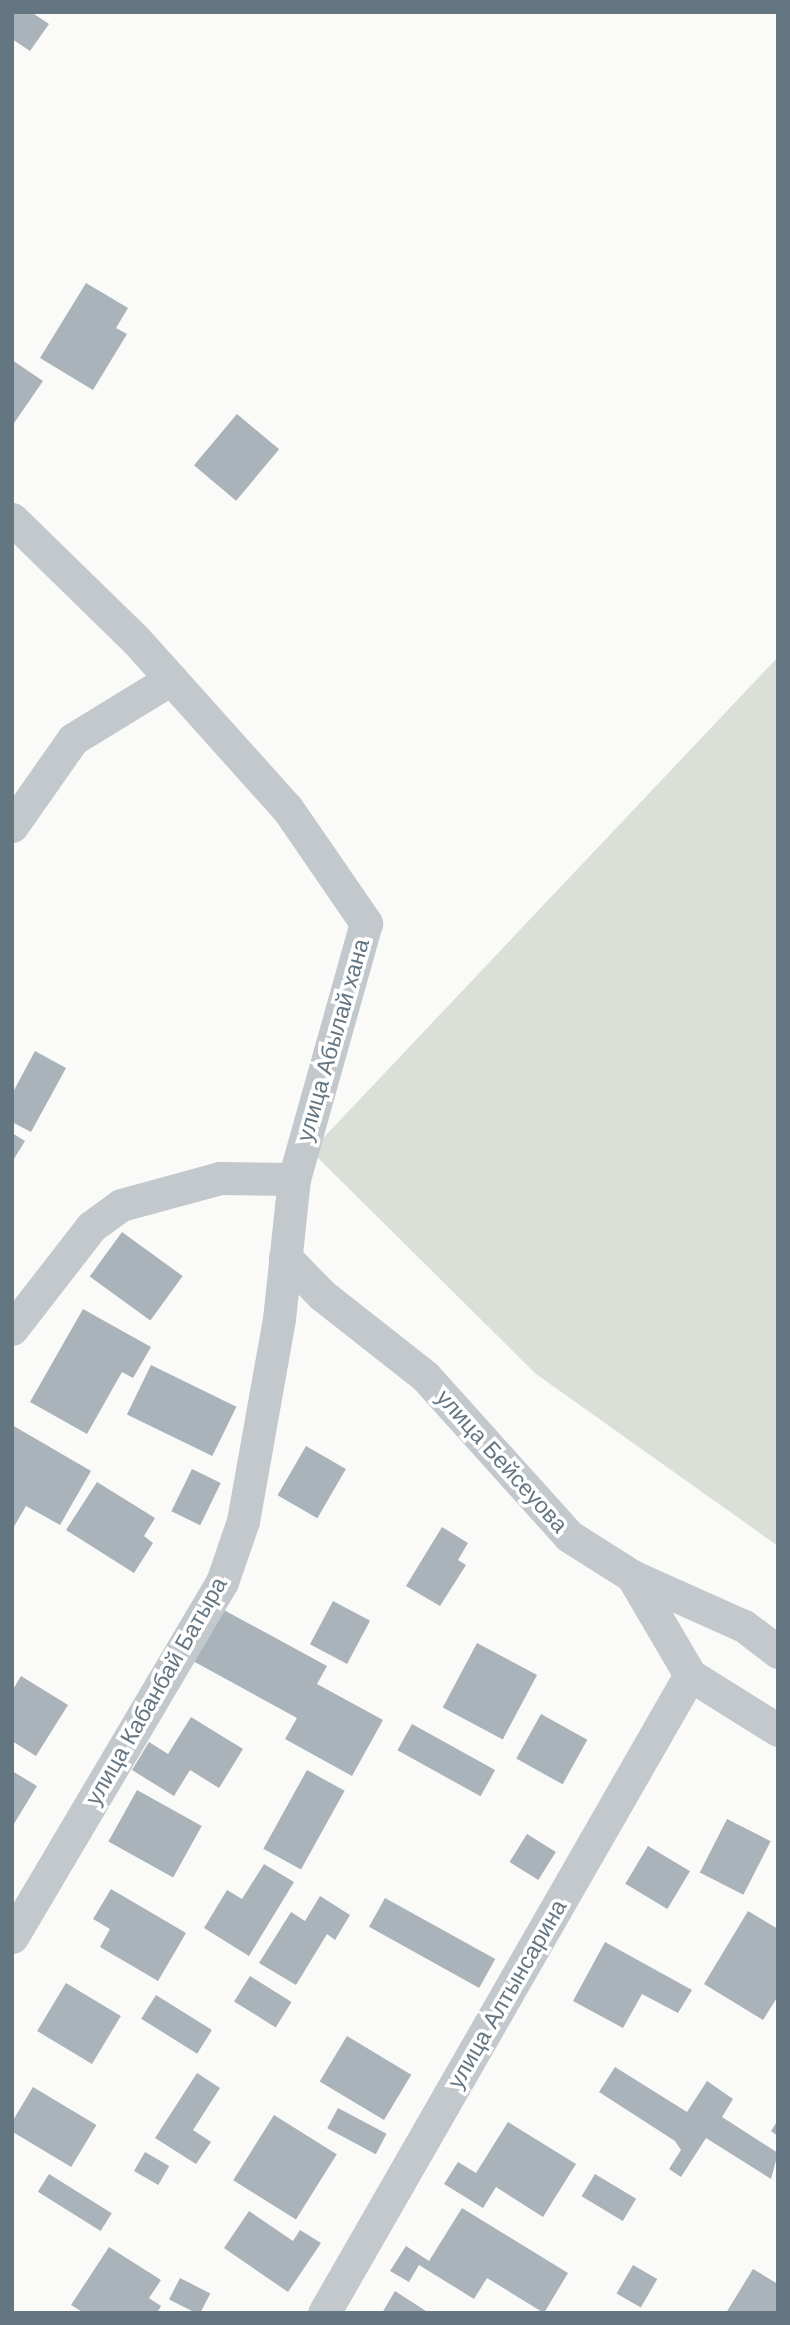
<!DOCTYPE html>
<html>
<head>
<meta charset="utf-8">
<style>
	body { margin:0 }
	#map { position:relative; width:790px; height:2325px; overflow:hidden; background:#fafaf8; font-family:Helvetica,sans-serif }
	div>[style] { position:absolute }
	[style*='--x'] { left:calc(var(--x)*1px); top:calc(var(--y)*1px); width:calc(var(--w)*1px); rotate:calc(var(--a)*1deg) }
	.green>* { inset:0; background:#dadfd7 }
	.building>* { inset:0; background:#aab3b9; transform-origin:0 0 }
	.minor>* { height:33px; margin:-16.5px; padding:0 16.5px; transform-origin:16.5px; border-radius:16.5px; background:#c3c8cc }
	span { translate:-50% -50%; white-space:nowrap; text-align:center; line-height:1.15; -webkit-text-stroke:7px #fff; paint-order:stroke }
	.street-label { font-size:23px; color:#657683 }
	.frame { position:absolute; inset:0; border:14px solid #657683; pointer-events:none }
</style>
</head>
<body>
<div id="map">
	<div class="green">
		<div style="clip-path:polygon(778px 657px,778px 1546px,536px 1374px,311px 1151px)"></div>
	</div>
	<div class="building">
		<div style="clip-path:polygon(12px 12px,31px 12px,49px 24px,30px 51px,12px 39px)"></div>
		<div style="clip-path:polygon(86px 283px,128px 308px,116px 328px,127px 334px,93px 390px,40px 358px)"></div>
		<div style="clip-path:polygon(12px 360px,43px 381px,12px 426px)"></div>
		<div style="left:237px;top:414px;width:55px;height:67px;rotate:40deg"></div>
		<div style="clip-path:polygon(35px 1051px,66px 1068px,31px 1132px,12px 1122px,12px 1094px)"></div>
		<div style="clip-path:polygon(12px 1133px,25px 1141px,12px 1162px)"></div>
		<div style="left:122px;top:1232px;width:75px;height:55px;rotate:36deg"></div>
		<div style="clip-path:polygon(83px 1309px,151px 1347px,133px 1378px,122px 1372px,87px 1434px,30px 1402px)"></div>
		<div style="left:151px;top:1365px;width:95px;height:55px;rotate:26deg"></div>
		<div style="clip-path:polygon(12px 1425px,91px 1471px,60px 1525px,26px 1506px,12px 1530px)"></div>
		<div style="left:306px;top:1446px;width:46px;height:57px;rotate:30deg"></div>
		<div style="left:192px;top:1469px;width:32px;height:47px;rotate:26deg"></div>
		<div style="clip-path:polygon(97px 1482px,155px 1518px,144px 1536px,153px 1543px,134px 1573px,66px 1530px)"></div>
		<div style="clip-path:polygon(442px 1527px,468px 1543px,458px 1560px,466px 1565px,440px 1606px,406px 1586px)"></div>
		<div style="left:333px;top:1601px;width:42px;height:49px;rotate:28deg"></div>
		<div style="clip-path:polygon(222px 1609px,327px 1666px,317px 1684px,383px 1720px,352px 1776px,285px 1739px,297px 1718px,193px 1661px)"></div>
		<div style="left:477px;top:1643px;width:68px;height:73px;rotate:28deg"></div>
		<div style="clip-path:polygon(21px 1676px,68px 1705px,36px 1756px,12px 1741px,12px 1691px)"></div>
		<div style="left:541px;top:1714px;width:53px;height:51px;rotate:29deg"></div>
		<div style="clip-path:polygon(191px 1717px,243px 1749px,219px 1788px,190px 1770px,174px 1796px,132px 1770px,149px 1742px,168px 1754px)"></div>
		<div style="left:412px;top:1724px;width:95px;height:30px;rotate:29deg"></div>
		<div style="left:307px;top:1770px;width:43px;height:90px;rotate:29deg"></div>
		<div style="clip-path:polygon(12px 1771px,37px 1786px,12px 1827px)"></div>
		<div style="left:137px;top:1790px;width:74px;height:59px;rotate:29deg"></div>
		<div style="left:727px;top:1819px;width:49px;height:60px;rotate:27deg"></div>
		<div style="left:527px;top:1834px;width:34px;height:33px;rotate:32deg"></div>
		<div style="left:648px;top:1846px;width:49px;height:44px;rotate:31deg"></div>
		<div style="clip-path:polygon(264px 1864px,294px 1882px,249px 1956px,204px 1928px,227px 1890px,242px 1899px)"></div>
		<div style="clip-path:polygon(111px 1889px,186px 1933px,158px 1981px,100px 1947px,110px 1929px,93px 1919px)"></div>
		<div style="clip-path:polygon(320px 1896px,350px 1915px,335px 1940px,327px 1934px,296px 1985px,259px 1963px,291px 1912px,305px 1921px)"></div>
		<div style="left:385px;top:1898px;width:126px;height:33px;rotate:29deg"></div>
		<div style="clip-path:polygon(748px 1911px,778px 1929px,778px 1996px,763px 2020px,704px 1984px)"></div>
		<div style="clip-path:polygon(605px 1942px,692px 1990px,678px 2013px,642px 1994px,623px 2028px,573px 2001px)"></div>
		<div style="left:250px;top:1976px;width:49px;height:30px;rotate:32deg"></div>
		<div style="left:66px;top:1983px;width:64px;height:56px;rotate:31deg"></div>
		<div style="left:156px;top:1995px;width:66px;height:28px;rotate:32deg"></div>
		<div style="left:347px;top:2036px;width:75px;height:53px;rotate:31deg"></div>
		<div style="clip-path:polygon(615px 2067px,687px 2112px,707px 2081px,733px 2099px,722px 2117px,778px 2153px,771px 2179px,706px 2138px,681px 2177px,669px 2169px,681px 2150px,675px 2141px,599px 2092px)"></div>
		<div style="clip-path:polygon(197px 2073px,220px 2088px,193px 2130px,211px 2142px,196px 2164px,155px 2138px)"></div>
		<div style="left:33px;top:2087px;width:74px;height:49px;rotate:31deg"></div>
		<div style="left:338px;top:2108px;width:55px;height:23px;rotate:28deg"></div>
		<div style="left:274px;top:2115px;width:74px;height:77px;rotate:32deg"></div>
		<div style="clip-path:polygon(778px 2120px,778px 2136px,771px 2131px)"></div>
		<div style="clip-path:polygon(508px 2122px,576px 2164px,543px 2217px,496px 2187px,483px 2208px,444px 2184px,458px 2162px,476px 2173px)"></div>
		<div style="left:145px;top:2152px;width:28px;height:22px;rotate:30deg"></div>
		<div style="left:49px;top:2174px;width:74px;height:21px;rotate:32deg"></div>
		<div style="left:595px;top:2174px;width:48px;height:26px;rotate:31deg"></div>
		<div style="clip-path:polygon(462px 2208px,568px 2273px,544px 2313px,487px 2278px,474px 2299px,419px 2265px,409px 2282px,390px 2271px,406px 2246px,429px 2261px)"></div>
		<div style="clip-path:polygon(249px 2211px,293px 2241px,300px 2230px,321px 2243px,288px 2292px,224px 2248px)"></div>
		<div style="clip-path:polygon(109px 2247px,161px 2280px,149px 2298px,161px 2306px,157px 2313px,84px 2313px,71px 2305px)"></div>
		<div style="left:633px;top:2265px;width:28px;height:33px;rotate:30deg"></div>
		<div style="clip-path:polygon(753px 2269px,778px 2284px,778px 2313px,726px 2313px)"></div>
		<div style="left:180px;top:2278px;width:34px;height:24px;rotate:27deg"></div>
		<div style="clip-path:polygon(395px 2291px,429px 2313px,382px 2313px)"></div>
	</div>
	<div class="minor">
		<div style="--x:12;--y:519;--w:173;--a:44.3"></div>
		<div style="--x:136;--y:640;--w:226;--a:48.1"></div>
		<div style="--x:287;--y:808;--w:140;--a:55.5"></div>
		<div style="--x:366;--y:923;--w:266;--a:105.7"></div>
		<div style="--x:294;--y:1179;--w:74;--a:-179.2"></div>
		<div style="--x:220;--y:1178;--w:103;--a:164.7"></div>
		<div style="--x:121;--y:1205;--w:37;--a:144"></div>
		<div style="--x:91;--y:1227;--w:129;--a:127.8"></div>
		<div style="--x:12;--y:826;--w:106;--a:-55"></div>
		<div style="--x:73;--y:739;--w:115;--a:-31.5"></div>
		<div style="--x:285;--y:1257;--w:53;--a:45.8"></div>
		<div style="--x:322;--y:1295;--w:131;--a:38.2"></div>
		<div style="--x:425;--y:1376;--w:215;--a:48"></div>
		<div style="--x:569;--y:1536;--w:75;--a:32.4"></div>
		<div style="--x:632;--y:1576;--w:123;--a:24.1"></div>
		<div style="--x:744;--y:1626;--w:43;--a:37.4"></div>
		<div style="--x:632;--y:1576;--w:115;--a:59.6"></div>
		<div style="--x:690;--y:1675;--w:104;--a:32"></div>
		<div style="--x:12;--y:1937;--w:412;--a:-59.4"></div>
		<div style="--x:222;--y:1582;--w:65;--a:-71"></div>
		<div style="--x:243;--y:1521;--w:205;--a:-79.9"></div>
		<div style="--x:279;--y:1319;--w:141;--a:-83.9"></div>
		<div style="--x:324;--y:2313;--w:736;--a:-60.16"></div>
	</div>
	<div class="street-label">
		<span style="left:333px;top:1040px;rotate:-74deg">улица Абылай хана</span>
		<span style="left:502px;top:1461px;rotate:48deg">улица Бейсеуова</span>
		<span style="left:156px;top:1691px;rotate:-60deg">улица Кабанбай Батыра</span>
		<span style="left:507px;top:1994px;rotate:-60deg">улица Алтынсарина</span>
	</div>
	<div class="frame"></div>
</div>
</body>
</html>
